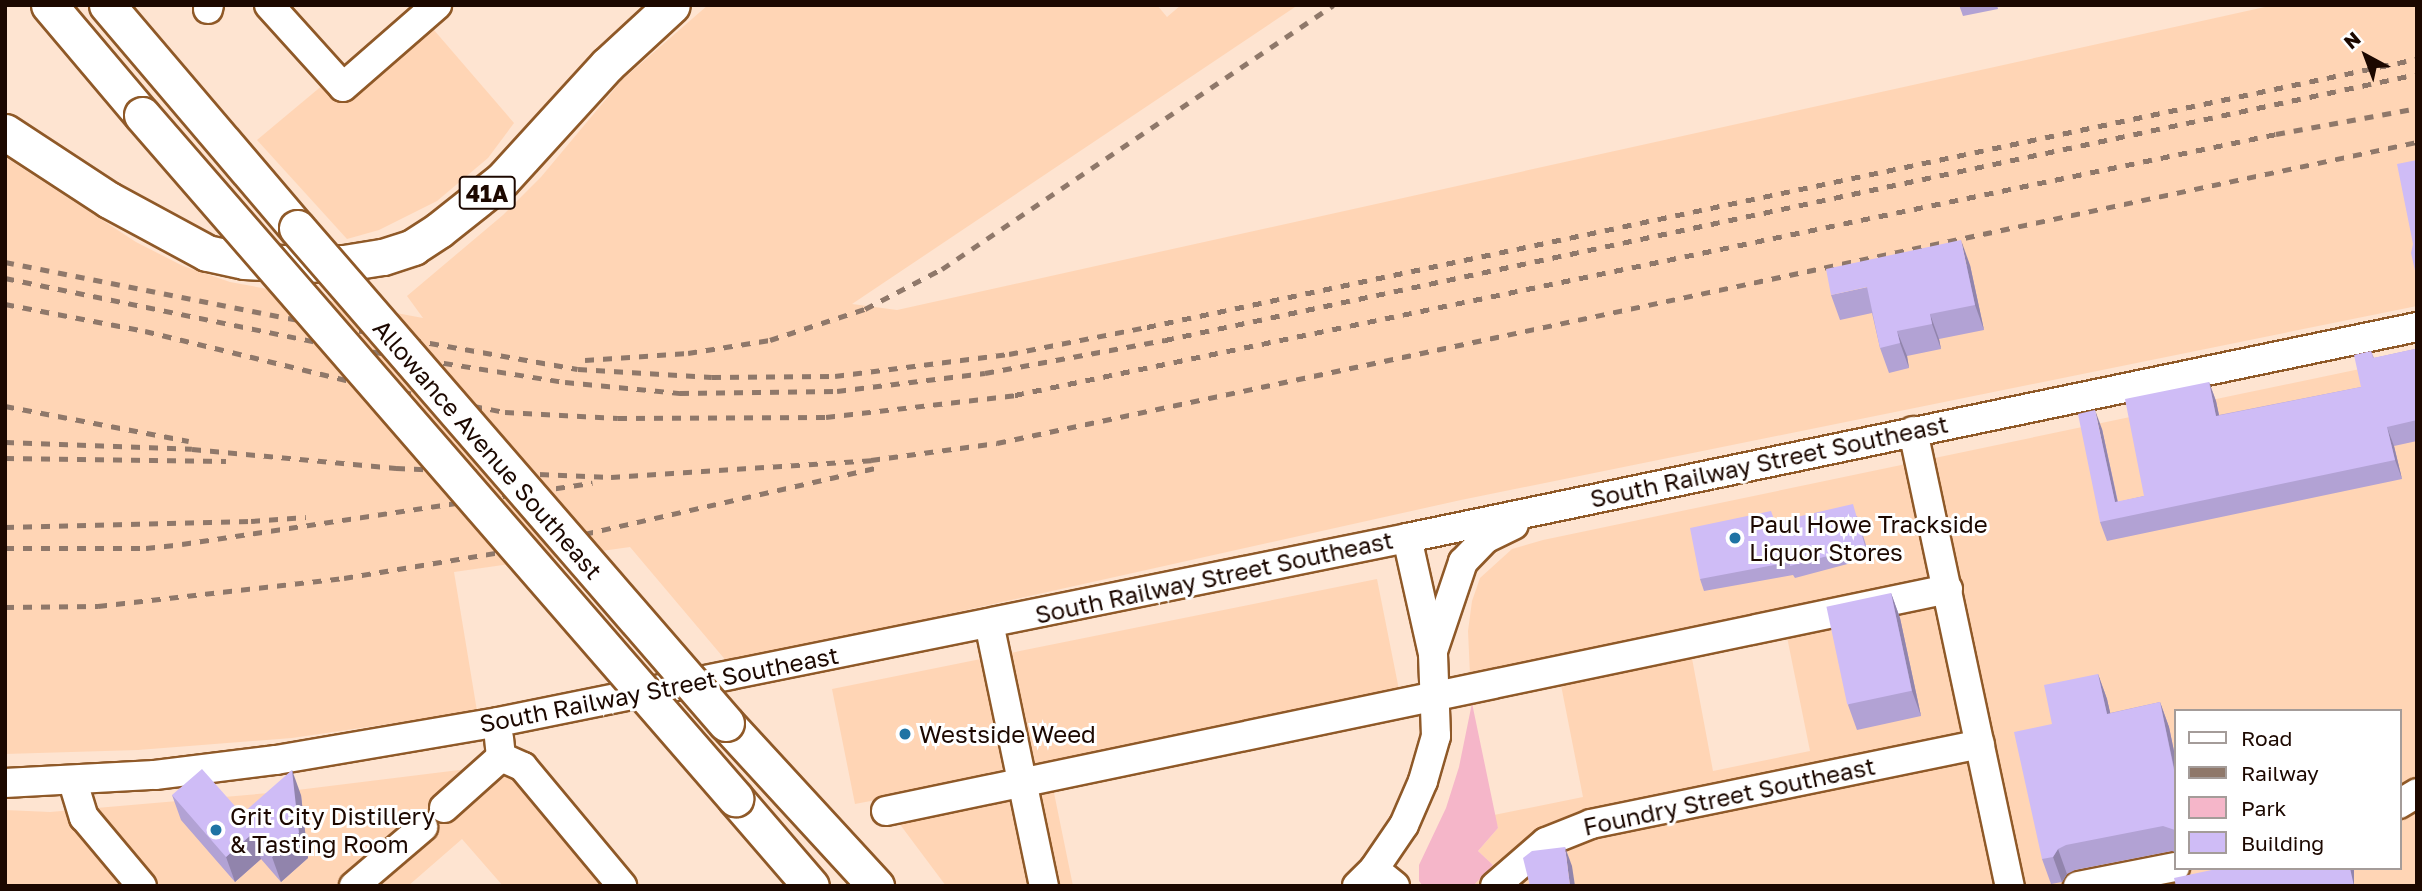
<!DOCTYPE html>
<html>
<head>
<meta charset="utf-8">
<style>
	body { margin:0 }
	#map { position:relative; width:2422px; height:891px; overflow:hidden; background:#fee4d1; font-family:"Golos Text",sans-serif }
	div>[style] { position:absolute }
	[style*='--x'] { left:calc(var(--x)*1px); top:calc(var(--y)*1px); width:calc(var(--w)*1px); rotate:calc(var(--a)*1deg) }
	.built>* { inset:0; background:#ffd5b5 }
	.green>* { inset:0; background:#f5b6c9 }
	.roads { filter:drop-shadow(2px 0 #8f5928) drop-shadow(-2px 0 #8f5928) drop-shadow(0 2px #8f5928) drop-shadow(0 -2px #8f5928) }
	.minor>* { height:28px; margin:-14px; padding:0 14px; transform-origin:14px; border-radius:14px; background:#fff }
	.major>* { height:35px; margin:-17.5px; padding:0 17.5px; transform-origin:17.5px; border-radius:17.5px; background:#fff }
	.rail>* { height:5px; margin-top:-2.5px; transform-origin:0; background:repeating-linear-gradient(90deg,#8f786a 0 9px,transparent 0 18px) }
	.bridges { filter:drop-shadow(2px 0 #8f5928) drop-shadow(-2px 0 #8f5928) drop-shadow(0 2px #8f5928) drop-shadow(0 -2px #8f5928) }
	.major-bridge>* { height:35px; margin:-17.5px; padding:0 17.5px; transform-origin:17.5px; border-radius:17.5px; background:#fff }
	.wall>* { inset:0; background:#b2a2d4 }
	.shaded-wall>* { inset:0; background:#9184ac; transform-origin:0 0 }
	.building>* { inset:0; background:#cfbcf6; transform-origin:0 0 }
	.dots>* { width:19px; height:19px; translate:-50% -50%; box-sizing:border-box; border:4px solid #fff; border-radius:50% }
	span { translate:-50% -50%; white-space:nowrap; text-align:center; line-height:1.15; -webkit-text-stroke:6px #fff; paint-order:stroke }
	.shield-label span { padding:2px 5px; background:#fff; border:2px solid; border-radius:5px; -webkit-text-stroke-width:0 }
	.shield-label { font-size:23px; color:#1c0800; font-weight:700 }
	.street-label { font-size:24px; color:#1c0800 }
	.poi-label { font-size:24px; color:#1c0800 }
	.left { translate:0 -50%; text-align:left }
	.frame { position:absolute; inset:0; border:7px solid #1c0800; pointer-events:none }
	.legend { position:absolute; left:2174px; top:709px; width:228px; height:161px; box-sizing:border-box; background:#fff; border:2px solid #a49c99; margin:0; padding:9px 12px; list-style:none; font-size:21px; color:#1c0800 }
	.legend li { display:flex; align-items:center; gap:14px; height:35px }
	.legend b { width:35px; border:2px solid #a49c99 }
	.north { position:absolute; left:2331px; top:21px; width:70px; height:70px; -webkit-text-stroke:5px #fff; paint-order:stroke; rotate:319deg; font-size:19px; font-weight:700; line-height:28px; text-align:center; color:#1c0800 }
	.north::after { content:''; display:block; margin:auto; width:24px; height:32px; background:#1c0800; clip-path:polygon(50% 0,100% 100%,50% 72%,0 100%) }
</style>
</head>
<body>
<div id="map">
	<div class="built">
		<div style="clip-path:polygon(708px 5px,1157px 5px,1167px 17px,1181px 5px,1298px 5px,852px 304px,897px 310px,2274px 5px,2417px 5px,2417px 306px,1461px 500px,728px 663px,630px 547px,454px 572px,477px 711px,292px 738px,138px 750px,5px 754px,5px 157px,136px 242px,183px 266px,230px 282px,423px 318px,407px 296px,503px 215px,541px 177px,622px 80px)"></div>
		<div style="clip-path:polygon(415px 8px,514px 123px,488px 158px,437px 201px,379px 230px,347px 239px,257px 140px)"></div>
		<div style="clip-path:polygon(evenodd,2417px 357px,2417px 886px,1473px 886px,1493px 865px,1478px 851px,1498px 828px,1494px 815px,1583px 797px,1560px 680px,1471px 697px,1468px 631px,1472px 601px,1480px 578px,1512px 549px,1543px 540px,2417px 357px,1786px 632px,1810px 751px,1713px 771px,1691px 653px,1786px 632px,2417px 357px,2175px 711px,2399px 711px,2399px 868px,2175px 868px,2175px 711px)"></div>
		<div style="clip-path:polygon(1377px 579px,1403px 710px,1052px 783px,1073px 886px,946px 886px,881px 799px,855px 804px,832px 689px)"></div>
		<div style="clip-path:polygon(532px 761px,642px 886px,503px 886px,462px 839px,408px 886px,5px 886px,5px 810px,50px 812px,281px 792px)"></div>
	</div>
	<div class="green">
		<div style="clip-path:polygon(1472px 703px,1498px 828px,1478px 851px,1493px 865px,1473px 886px,1423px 886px,1419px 881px,1419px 865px,1446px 808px,1459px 767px)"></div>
	</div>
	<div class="roads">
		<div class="minor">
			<div style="--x:269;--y:5;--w:110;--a:47.9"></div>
			<div style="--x:343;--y:87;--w:125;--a:-41.1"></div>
			<div style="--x:208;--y:9;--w:4;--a:-76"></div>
			<div style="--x:1913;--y:431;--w:465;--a:78"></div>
			<div style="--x:989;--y:623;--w:269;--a:78.2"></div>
			<div style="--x:1433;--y:651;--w:94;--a:-71.4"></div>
			<div style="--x:1463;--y:562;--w:32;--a:-46"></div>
			<div style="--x:1485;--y:539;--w:32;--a:-26"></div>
			<div style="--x:501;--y:757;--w:24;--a:24"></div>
			<div style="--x:523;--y:767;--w:155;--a:50.2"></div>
			<div style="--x:73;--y:782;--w:37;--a:73"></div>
			<div style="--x:84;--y:817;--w:90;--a:50"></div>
			<div style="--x:5;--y:783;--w:150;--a:-3.1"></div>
			<div style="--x:155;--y:775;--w:122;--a:-7.1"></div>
			<div style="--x:276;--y:760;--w:225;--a:-9.7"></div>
			<div style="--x:498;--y:722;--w:927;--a:-11.44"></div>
			<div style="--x:1407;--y:538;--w:1032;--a:-11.8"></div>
			<div style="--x:2399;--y:804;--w:21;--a:-31"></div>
			<div style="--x:444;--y:808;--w:76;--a:-41.8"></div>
			<div style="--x:501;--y:757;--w:19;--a:-96"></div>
			<div style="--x:886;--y:811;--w:1085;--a:-11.81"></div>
			<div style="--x:1374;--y:869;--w:27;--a:39"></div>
			<div style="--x:354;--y:886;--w:91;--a:-40.5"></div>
			<div style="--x:1357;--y:886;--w:24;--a:-45"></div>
			<div style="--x:1374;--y:869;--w:53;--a:-55.7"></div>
			<div style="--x:1404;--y:825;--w:48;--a:-66.6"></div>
			<div style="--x:1423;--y:781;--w:47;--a:-73.9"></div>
			<div style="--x:1436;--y:736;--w:82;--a:-92.1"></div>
			<div style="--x:1433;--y:654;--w:119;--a:-102.6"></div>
			<div style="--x:1495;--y:886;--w:67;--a:-40.8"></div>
			<div style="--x:1546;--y:842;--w:48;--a:-21.8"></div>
			<div style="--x:1591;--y:824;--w:397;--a:-11.6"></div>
			<div style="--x:2078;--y:886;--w:99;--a:-11.1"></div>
		</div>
		<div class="major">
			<div style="--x:49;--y:5;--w:144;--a:49.8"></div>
			<div style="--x:107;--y:5;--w:293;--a:49.6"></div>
			<div style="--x:5;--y:132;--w:124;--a:33.2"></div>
			<div style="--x:109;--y:200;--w:111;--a:28.4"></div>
			<div style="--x:207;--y:253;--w:38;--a:12"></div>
			<div style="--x:244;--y:261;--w:58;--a:3"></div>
			<div style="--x:302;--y:264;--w:42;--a:-1.4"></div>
			<div style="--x:344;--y:263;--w:39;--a:-9"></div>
			<div style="--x:383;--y:257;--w:32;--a:-18"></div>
			<div style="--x:413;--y:247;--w:31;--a:-33"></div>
			<div style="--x:439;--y:230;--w:80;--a:-38.4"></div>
			<div style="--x:502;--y:180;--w:156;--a:-47.6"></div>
			<div style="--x:607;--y:65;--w:88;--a:-42.7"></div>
			<div style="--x:726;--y:723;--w:222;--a:47.4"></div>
			<div style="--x:735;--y:798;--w:116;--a:49.2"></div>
		</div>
	</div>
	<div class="rail">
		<div style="--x:5;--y:262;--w:288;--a:11.2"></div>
		<div style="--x:288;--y:318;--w:294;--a:10"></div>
		<div style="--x:578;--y:369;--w:134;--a:3.4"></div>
		<div style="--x:712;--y:377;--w:123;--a:-0.5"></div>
		<div style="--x:835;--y:376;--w:175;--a:-7.2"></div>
		<div style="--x:1009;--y:354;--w:141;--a:-11.1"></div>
		<div style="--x:1147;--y:327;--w:1298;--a:-11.92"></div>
		<div style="--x:5;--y:278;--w:339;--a:11.6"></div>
		<div style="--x:337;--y:346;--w:231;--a:9"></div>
		<div style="--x:565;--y:382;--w:116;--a:5.5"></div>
		<div style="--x:680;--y:393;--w:157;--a:-0.7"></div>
		<div style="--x:837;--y:391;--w:149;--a:-6.9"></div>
		<div style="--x:985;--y:373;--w:183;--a:-10.4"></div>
		<div style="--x:1165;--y:340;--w:1280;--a:-11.99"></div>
		<div style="--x:5;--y:304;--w:143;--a:10.9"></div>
		<div style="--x:145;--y:331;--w:228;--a:13.7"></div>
		<div style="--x:367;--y:385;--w:141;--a:11.1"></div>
		<div style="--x:505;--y:412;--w:113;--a:3"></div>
		<div style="--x:618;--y:418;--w:208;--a:-0.3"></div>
		<div style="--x:826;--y:417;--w:190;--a:-6.6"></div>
		<div style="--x:1015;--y:395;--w:1288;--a:-11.69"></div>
		<div style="--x:2276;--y:134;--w:143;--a:-10.4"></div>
		<div style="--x:585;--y:360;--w:103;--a:-3.9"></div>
		<div style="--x:688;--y:353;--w:83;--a:-9"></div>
		<div style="--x:770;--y:340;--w:100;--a:-18.1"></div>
		<div style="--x:865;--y:309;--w:87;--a:-27.5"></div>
		<div style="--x:942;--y:269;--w:472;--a:-34"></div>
		<div style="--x:5;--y:406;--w:187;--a:10.8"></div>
		<div style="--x:5;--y:442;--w:187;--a:2.1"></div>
		<div style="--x:192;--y:449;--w:205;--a:5.3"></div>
		<div style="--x:396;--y:468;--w:215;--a:2.4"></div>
		<div style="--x:611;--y:477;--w:261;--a:-3.7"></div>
		<div style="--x:871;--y:460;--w:127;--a:-7.7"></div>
		<div style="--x:997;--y:443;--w:1452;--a:-11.97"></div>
		<div style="--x:5;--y:458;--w:221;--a:0.8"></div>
		<div style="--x:5;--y:527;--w:246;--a:-1.4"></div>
		<div style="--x:251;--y:521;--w:55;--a:-4.2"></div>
		<div style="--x:5;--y:548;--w:141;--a:0"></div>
		<div style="--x:146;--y:548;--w:36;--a:-6"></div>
		<div style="--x:182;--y:544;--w:415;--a:-8.5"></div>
		<div style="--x:5;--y:607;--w:93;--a:-0.6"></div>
		<div style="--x:98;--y:606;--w:248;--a:-6.5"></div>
		<div style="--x:344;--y:578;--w:172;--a:-9.4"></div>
		<div style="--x:514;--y:550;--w:375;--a:-12.8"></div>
	</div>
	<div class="bridges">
		<div class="major-bridge">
			<div style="--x:142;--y:115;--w:905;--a:49.03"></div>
			<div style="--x:297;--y:228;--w:655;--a:49.09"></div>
		</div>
	</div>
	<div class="wall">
		<div style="clip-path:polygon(1959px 5px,1997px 5px,1998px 9px,1963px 16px)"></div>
		<div style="clip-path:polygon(1970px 265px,1984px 330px,1939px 339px,1941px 349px,1907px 356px,1909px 368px,1889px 373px,1880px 348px,1872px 313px,1840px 320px,1831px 295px)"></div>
		<div style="clip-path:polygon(2415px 349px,2417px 353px,2417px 441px,2394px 446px,2402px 479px,2107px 541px,2100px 522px,2102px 429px,2118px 502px,2144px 496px,2209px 382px,2216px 401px,2219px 415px,2361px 387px,2371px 351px,2374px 358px)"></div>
		<div style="clip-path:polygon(1857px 516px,1870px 558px,1795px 578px,1793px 575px,1704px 591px,1700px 579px,1775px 522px)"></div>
		<div style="clip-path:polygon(1891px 593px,1900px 618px,1921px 716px,1857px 730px,1848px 705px)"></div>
		<div style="clip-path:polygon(2098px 674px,2107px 699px,2110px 713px,2160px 702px,2169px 727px,2175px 756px,2175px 852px,2172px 851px,2075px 870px,2067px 874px,2062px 882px,2051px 884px,2042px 859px,2052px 724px)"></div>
		<div style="clip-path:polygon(172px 795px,242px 814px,301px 795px,308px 858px,281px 882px,261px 859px,235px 882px,181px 820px)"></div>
	</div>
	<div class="shaded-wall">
		<div style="clip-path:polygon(1961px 240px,1970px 265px,1984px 330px,1975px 305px)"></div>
		<div style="clip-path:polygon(1930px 314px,1939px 339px,1941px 349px,1932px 324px)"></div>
		<div style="clip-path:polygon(1897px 331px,1907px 356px,1909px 368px,1900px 343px)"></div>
		<div style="clip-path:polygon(2209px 382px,2216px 401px,2223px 435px,2216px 416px)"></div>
		<div style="clip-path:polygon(2095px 410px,2102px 429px,2121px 518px,2115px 502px)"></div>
		<div style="clip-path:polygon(2387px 427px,2394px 446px,2402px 479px,2395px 460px)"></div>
		<div style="clip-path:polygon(1891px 593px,1900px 618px,1921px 716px,1912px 691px)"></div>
		<div style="clip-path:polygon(2098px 674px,2107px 699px,2116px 738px,2107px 714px)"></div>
		<div style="clip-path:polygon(2160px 702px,2169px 727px,2175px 756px,2175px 772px)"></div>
		<div style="clip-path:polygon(292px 770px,301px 795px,308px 858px,281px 882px,272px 857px)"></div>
		<div style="clip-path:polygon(252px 834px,261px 859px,235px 882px,226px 857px)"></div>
		<div style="clip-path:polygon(1565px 847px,1572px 866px,1575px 886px,1570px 886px)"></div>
		<div style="clip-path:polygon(2058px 849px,2067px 874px,2062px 882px,2053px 857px)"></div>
		<div style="left:2350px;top:868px;width:4px;height:18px"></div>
	</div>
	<div class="building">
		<div style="clip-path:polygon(2417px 160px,2417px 275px,2416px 275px,2411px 253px,2413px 244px,2397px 164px)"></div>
		<div style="clip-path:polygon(1961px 240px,1975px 305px,1930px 314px,1932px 324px,1897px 331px,1900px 343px,1880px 348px,1867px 287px,1831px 295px,1826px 269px)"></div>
		<div style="clip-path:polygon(2415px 349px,2417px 356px,2417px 420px,2387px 427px,2395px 460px,2100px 522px,2078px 414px,2095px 410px,2115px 502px,2144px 496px,2125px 399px,2209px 382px,2216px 416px,2361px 387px,2354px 355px,2371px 351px,2373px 358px)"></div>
		<div style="clip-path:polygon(1853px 504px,1865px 546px,1790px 566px,1790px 562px,1700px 579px,1690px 528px,1771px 511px,1775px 522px)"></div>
		<div style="left:1891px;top:593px;width:100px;height:66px;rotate:78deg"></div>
		<div style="clip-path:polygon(2098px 674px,2107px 714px,2160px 702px,2174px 770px,2175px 769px,2175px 830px,2163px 826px,2066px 845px,2058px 849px,2053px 857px,2042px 859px,2014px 732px,2052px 724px,2044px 685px)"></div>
		<div style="clip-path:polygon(202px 769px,242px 814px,292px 770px,299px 833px,272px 857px,252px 834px,226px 857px,172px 795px)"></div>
		<div style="clip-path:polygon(1565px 847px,1570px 886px,1530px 886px,1523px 858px,1532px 851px)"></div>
		<div style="clip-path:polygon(2221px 868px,2350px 868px,2354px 886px,2176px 886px,2174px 878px)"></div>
	</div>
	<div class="dots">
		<div style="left:1735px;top:538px;background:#1f73a4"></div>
		<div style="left:905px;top:734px;background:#1f73a4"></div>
		<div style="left:216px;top:830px;background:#1f73a4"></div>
	</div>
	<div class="shield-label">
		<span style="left:487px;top:193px">41A</span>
	</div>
	<div class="street-label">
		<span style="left:488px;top:449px;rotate:49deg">Allowance Avenue Southeast</span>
		<span style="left:1769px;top:461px;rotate:-12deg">South Railway Street Southeast</span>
		<span style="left:1214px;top:577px;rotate:-12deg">South Railway Street Southeast</span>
		<span style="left:659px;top:689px;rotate:-11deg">South Railway Street Southeast</span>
		<span style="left:1729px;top:796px;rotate:-12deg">Foundry Street Southeast</span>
	</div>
	<div class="poi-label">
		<span class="left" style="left:1749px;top:538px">Paul Howe Trackside<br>Liquor Stores</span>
		<span class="left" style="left:919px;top:734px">Westside Weed</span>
		<span class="left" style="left:230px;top:830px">Grit City Distillery<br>&amp; Tasting Room</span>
	</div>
	<div class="frame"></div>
	<ul class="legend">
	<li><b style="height:9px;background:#fff"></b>Road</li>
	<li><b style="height:9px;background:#8f786a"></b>Railway</li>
	<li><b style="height:19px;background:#f5b6c9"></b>Park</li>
	<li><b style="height:19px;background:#cfbcf6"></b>Building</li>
	</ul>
	<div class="north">N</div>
</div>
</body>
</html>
